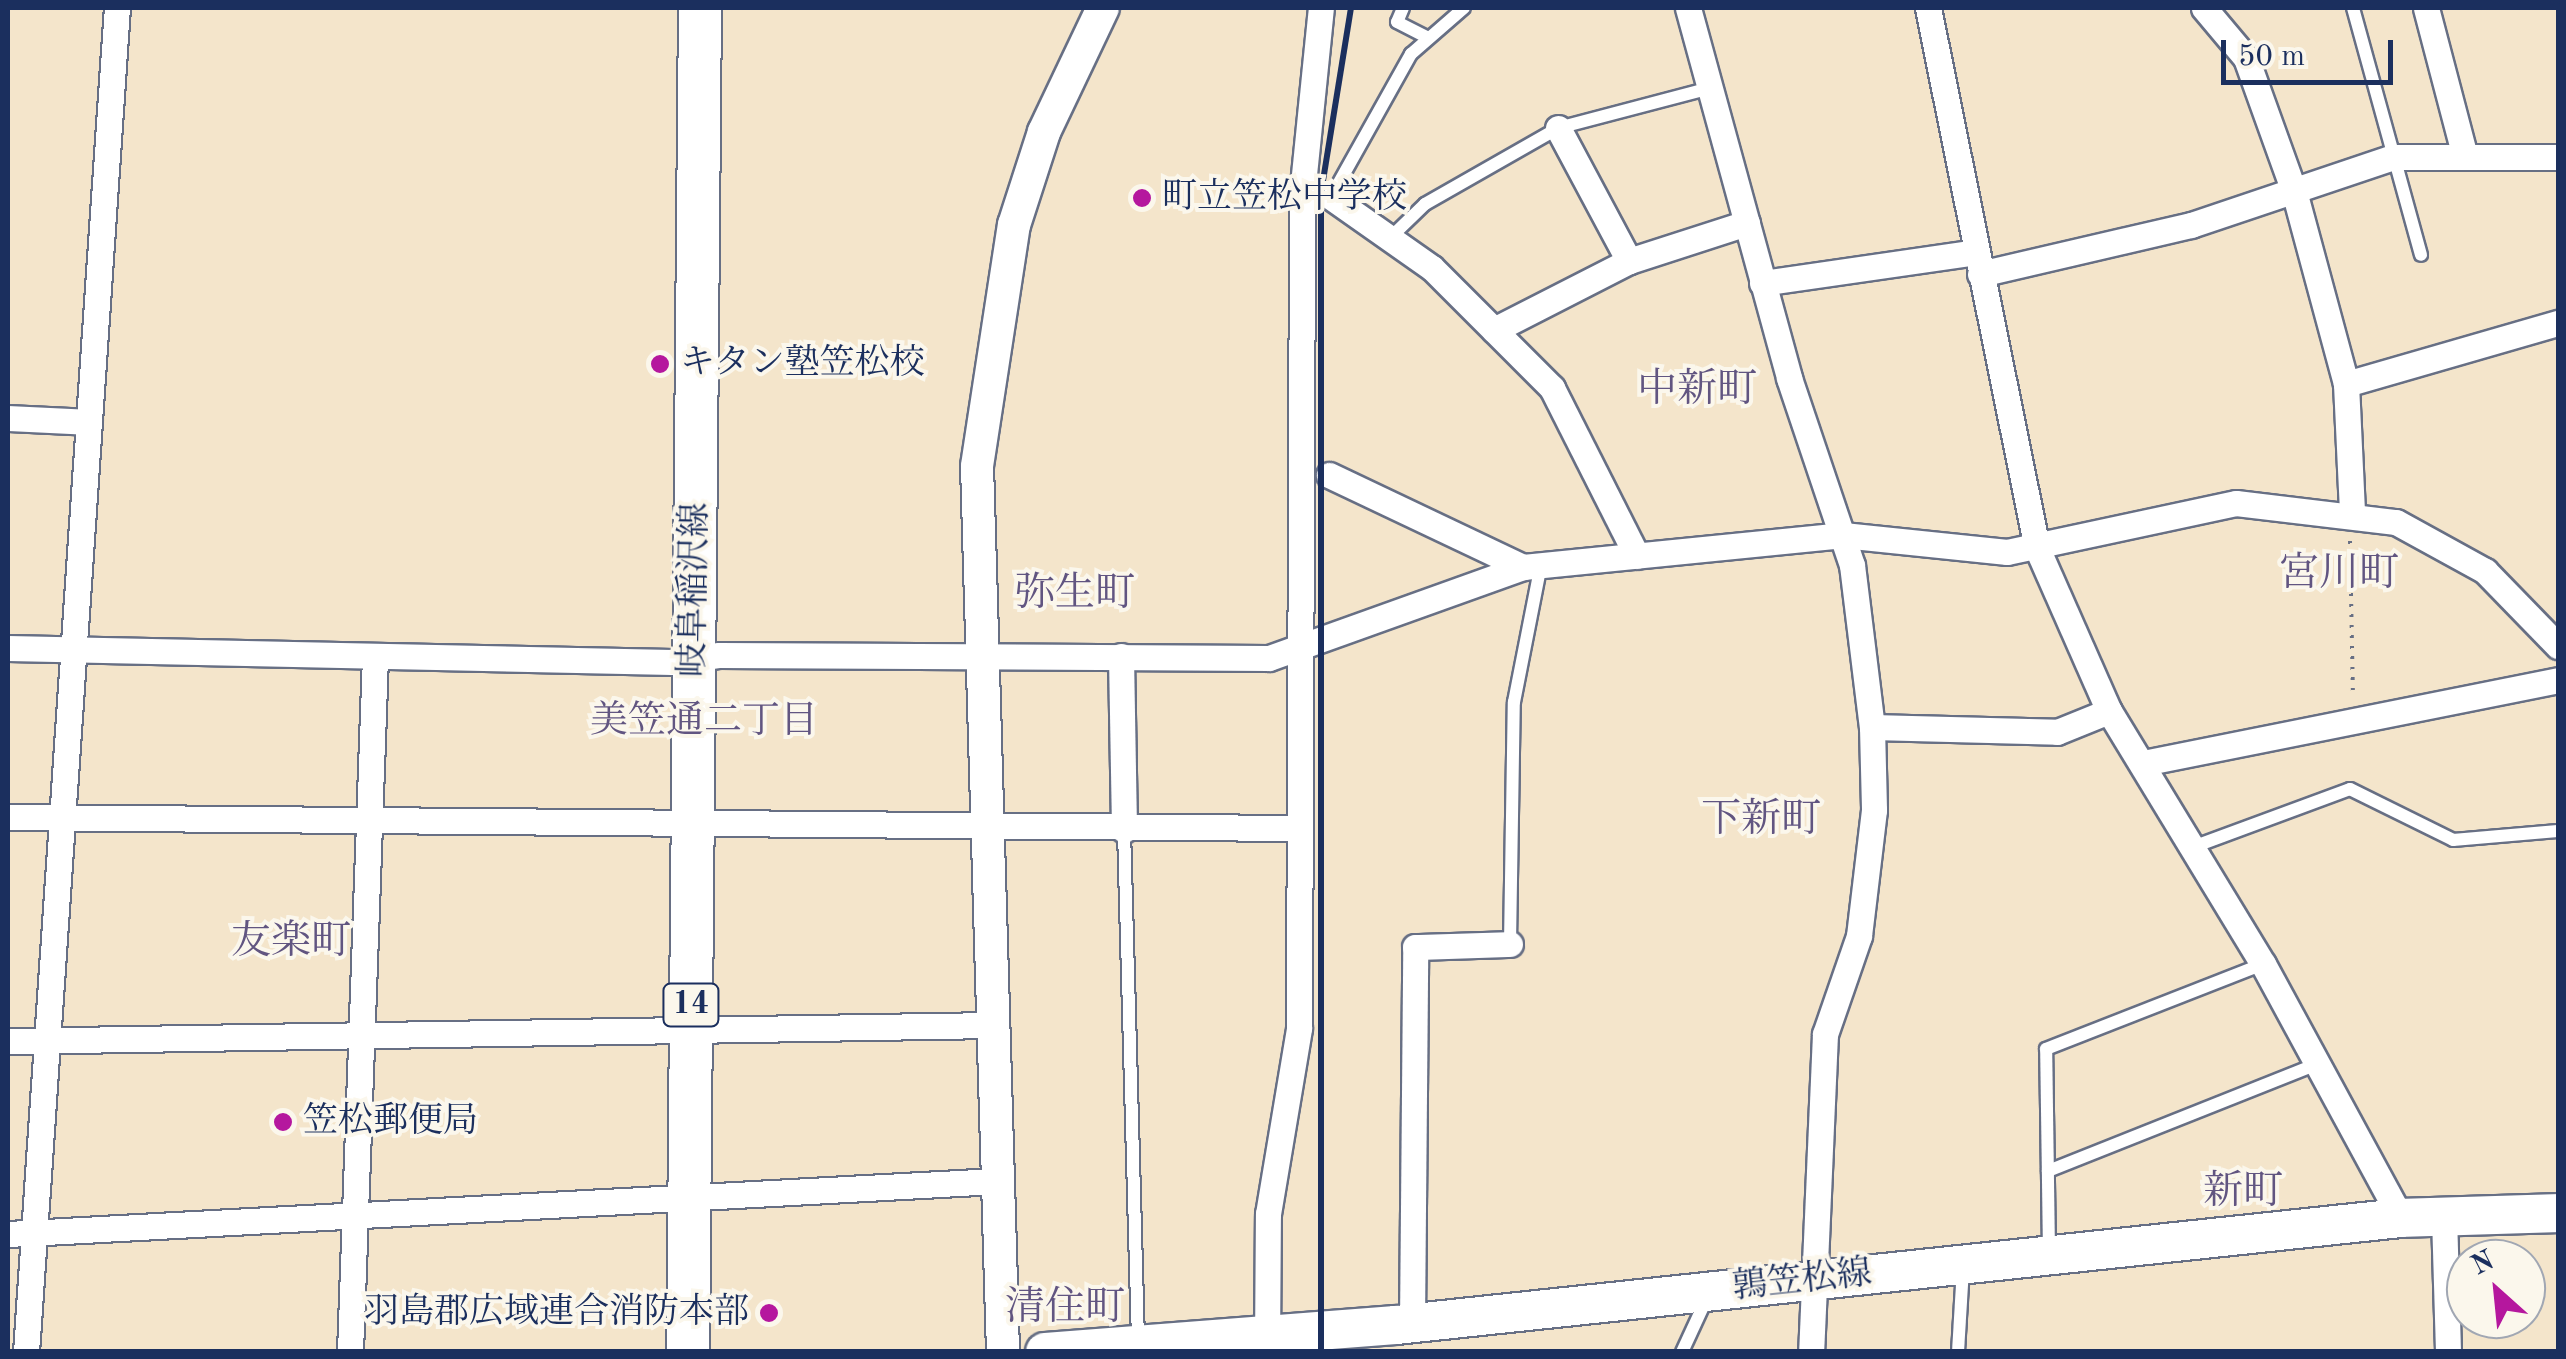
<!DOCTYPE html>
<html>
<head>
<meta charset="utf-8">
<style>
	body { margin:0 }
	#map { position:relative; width:2566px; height:1359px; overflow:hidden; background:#f4e5cb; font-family:"Old Standard TT","Noto Serif JP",serif }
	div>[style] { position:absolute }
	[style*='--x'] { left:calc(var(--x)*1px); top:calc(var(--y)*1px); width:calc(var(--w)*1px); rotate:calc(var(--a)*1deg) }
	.path>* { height:4px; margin-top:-2px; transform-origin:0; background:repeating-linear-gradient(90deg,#676f84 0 2.5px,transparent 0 10.5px) }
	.roads { filter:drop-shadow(2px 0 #676f84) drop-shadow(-2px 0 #676f84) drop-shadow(0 2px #676f84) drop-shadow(0 -2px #676f84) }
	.service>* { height:12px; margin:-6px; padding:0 6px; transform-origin:6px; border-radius:6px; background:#fff }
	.minor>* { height:25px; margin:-12.5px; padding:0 12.5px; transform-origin:12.5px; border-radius:12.5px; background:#fff }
	.tertiary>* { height:32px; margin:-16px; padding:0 16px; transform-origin:16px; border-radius:16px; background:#fff }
	.secondary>* { height:38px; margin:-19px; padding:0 19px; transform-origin:19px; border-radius:19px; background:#fff }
	.primary>* { height:42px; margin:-21px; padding:0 21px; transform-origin:21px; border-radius:21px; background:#fff }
	.rail>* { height:6px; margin:-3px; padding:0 3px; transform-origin:3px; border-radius:3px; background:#1b2f5e }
	.dots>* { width:28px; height:28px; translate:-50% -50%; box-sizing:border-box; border:5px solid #fbf7ec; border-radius:50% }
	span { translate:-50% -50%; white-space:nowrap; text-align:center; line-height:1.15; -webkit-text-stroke:8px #fbf7ec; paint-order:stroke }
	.shield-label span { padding:2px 8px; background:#fbf7ec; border:2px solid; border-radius:8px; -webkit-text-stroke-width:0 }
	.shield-label { font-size:32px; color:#1b2f5e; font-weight:700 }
	.poi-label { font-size:35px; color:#1b2f5e }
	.left { translate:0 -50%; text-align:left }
	.right { translate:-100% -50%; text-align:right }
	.street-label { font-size:35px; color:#1b2f5e }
	.neighbourhood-label { font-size:38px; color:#615581 }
	.quarter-label { font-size:40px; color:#615581 }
	.frame { position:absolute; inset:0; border:10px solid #1b2f5e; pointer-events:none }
	.north { position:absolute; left:2446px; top:1239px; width:100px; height:100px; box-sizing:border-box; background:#fbf7ec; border:2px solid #a1a7b3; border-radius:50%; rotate:333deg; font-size:28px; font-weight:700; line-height:40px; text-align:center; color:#1b2f5e }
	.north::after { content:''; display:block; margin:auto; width:35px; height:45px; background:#b5179e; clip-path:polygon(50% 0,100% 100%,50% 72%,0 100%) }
	.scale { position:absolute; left:2221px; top:40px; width:172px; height:45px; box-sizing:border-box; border:5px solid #1b2f5e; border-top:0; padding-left:12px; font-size:30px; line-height:35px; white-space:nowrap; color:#1b2f5e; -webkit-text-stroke:8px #fbf7ec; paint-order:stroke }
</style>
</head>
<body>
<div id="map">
	<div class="path">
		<div style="--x:2350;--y:541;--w:155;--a:88.9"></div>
	</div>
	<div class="roads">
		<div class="service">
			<div style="--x:1403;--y:8;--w:15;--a:113"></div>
			<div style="--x:1397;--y:22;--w:35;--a:27"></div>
			<div style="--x:2353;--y:8;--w:256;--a:74.6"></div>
			<div style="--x:1331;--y:197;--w:164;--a:-60.8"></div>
			<div style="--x:1411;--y:54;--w:70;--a:-41"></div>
			<div style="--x:1392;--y:236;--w:46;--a:-44.1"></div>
			<div style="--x:1425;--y:204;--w:153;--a:-29.7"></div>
			<div style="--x:1558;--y:128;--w:154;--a:-14.7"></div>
			<div style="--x:1124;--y:830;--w:512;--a:88.43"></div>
			<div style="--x:2193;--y:847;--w:167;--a:-20.3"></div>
			<div style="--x:2350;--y:789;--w:115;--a:26.3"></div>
			<div style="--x:2453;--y:840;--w:105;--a:-4.9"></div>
			<div style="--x:1510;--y:944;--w:242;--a:-89.1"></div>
			<div style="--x:1514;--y:702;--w:140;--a:-78.9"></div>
			<div style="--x:2048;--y:1171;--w:292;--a:-21.7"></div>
			<div style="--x:2049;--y:1253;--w:204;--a:-90.8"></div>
			<div style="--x:2046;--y:1049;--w:233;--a:-21.4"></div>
			<div style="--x:1682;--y:1352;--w:60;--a:-65.2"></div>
			<div style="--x:1958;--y:1352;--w:83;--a:-86.6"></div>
		</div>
		<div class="minor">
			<div style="--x:1688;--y:8;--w:384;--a:74.7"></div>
			<div style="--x:1789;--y:378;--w:197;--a:71.4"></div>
			<div style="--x:1852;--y:565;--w:163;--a:83"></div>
			<div style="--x:1872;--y:727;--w:83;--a:88.6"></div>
			<div style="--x:1874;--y:810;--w:127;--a:96.8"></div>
			<div style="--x:1859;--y:936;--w:104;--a:109.1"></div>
			<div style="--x:1825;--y:1034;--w:318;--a:92.5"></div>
			<div style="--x:1928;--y:8;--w:551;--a:78.59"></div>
			<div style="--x:2037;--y:548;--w:178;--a:66.2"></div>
			<div style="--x:2109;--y:711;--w:296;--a:58.7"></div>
			<div style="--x:2263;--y:964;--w:289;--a:61.5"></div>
			<div style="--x:2204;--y:8;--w:65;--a:50"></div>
			<div style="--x:2246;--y:58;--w:141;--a:70.2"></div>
			<div style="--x:2294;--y:191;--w:200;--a:74.9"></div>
			<div style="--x:2346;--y:384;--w:127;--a:87.3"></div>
			<div style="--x:2426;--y:8;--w:154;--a:75.3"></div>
			<div style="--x:1558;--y:128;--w:151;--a:61.9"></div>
			<div style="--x:1331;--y:197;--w:123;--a:35.1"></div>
			<div style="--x:1432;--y:268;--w:170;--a:45"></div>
			<div style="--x:1552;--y:388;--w:188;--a:63.2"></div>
			<div style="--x:1980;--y:274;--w:217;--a:-13.1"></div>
			<div style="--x:2191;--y:225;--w:213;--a:-18.6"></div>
			<div style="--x:2393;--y:157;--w:165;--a:0"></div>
			<div style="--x:1762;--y:283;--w:216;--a:-8.2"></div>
			<div style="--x:1494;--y:330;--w:152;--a:-27.1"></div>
			<div style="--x:1629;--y:261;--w:124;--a:-17.9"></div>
			<div style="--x:2346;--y:384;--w:221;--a:-16.1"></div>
			<div style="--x:8;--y:418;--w:81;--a:2.8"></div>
			<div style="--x:1329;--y:475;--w:215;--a:25.4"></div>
			<div style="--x:8;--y:648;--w:664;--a:1.21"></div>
			<div style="--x:672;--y:662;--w:48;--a:-8.5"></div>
			<div style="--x:719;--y:655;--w:550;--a:0.31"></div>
			<div style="--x:1269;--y:658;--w:270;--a:-19.7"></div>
			<div style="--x:1523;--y:567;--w:322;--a:-5.7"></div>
			<div style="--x:1843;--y:535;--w:165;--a:5.9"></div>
			<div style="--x:2007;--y:552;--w:234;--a:-12.1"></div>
			<div style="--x:2236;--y:503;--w:161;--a:6.8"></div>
			<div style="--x:2396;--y:522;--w:102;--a:28.8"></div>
			<div style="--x:2485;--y:571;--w:105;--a:45.8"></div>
			<div style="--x:1121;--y:656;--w:174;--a:89"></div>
			<div style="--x:1872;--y:727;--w:185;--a:1.5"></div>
			<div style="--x:2057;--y:732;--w:56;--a:-22"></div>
			<div style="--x:2143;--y:763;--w:423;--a:-11.3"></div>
			<div style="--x:8;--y:817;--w:1290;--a:0.49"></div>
			<div style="--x:8;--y:1041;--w:983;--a:-0.93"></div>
			<div style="--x:2444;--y:1216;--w:136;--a:88.3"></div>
			<div style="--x:8;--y:1234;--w:989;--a:-3.07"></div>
			<div style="--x:1412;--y:1323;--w:376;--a:-89.5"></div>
			<div style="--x:1415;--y:947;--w:95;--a:-1.8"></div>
			<div style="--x:1267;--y:1349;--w:135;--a:-89.6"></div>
			<div style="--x:1268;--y:1214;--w:189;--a:-80.5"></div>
			<div style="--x:1299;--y:1028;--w:834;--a:-89.79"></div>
			<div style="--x:1302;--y:194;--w:187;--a:-84.2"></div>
			<div style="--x:26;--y:1352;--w:1347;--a:-86.13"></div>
			<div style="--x:350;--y:1352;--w:694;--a:-87.94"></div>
		</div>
		<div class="tertiary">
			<div style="--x:1003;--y:1352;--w:886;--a:-91.68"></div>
			<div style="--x:977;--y:466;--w:244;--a:-81.3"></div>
			<div style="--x:1014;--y:225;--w:98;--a:-72.1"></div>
			<div style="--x:1044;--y:132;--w:137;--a:-64.6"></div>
		</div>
		<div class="secondary">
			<div style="--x:1045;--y:1352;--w:352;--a:-4.4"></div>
			<div style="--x:1396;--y:1325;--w:1011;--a:-6.08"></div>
			<div style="--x:2401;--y:1218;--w:157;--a:-1.8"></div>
		</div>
		<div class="primary">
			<div style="--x:688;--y:1352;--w:1344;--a:-89.49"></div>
		</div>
	</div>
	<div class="rail">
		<div style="--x:1321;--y:1352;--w:1159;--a:-90"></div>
		<div style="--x:1321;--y:193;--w:187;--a:-80.8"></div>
	</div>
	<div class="dots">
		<div style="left:1142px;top:198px;background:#b5179e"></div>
		<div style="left:660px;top:364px;background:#b5179e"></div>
		<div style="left:283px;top:1122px;background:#b5179e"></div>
		<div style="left:769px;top:1313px;background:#b5179e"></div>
	</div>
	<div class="shield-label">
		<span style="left:691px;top:1005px">14</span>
	</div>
	<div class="poi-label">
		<span class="left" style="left:1162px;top:198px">町立笠松中学校</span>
		<span class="left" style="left:680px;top:364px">キタン塾笠松校</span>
		<span class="left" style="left:303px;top:1122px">笠松郵便局</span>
		<span class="right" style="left:749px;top:1313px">羽島郡広域連合消防本部</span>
	</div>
	<div class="street-label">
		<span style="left:695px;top:590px;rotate:-89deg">岐阜稲沢線</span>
		<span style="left:1802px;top:1281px;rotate:-6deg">鶉笠松線</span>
	</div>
	<div class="neighbourhood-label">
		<span style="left:704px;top:723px">美笠通二丁目</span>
	</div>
	<div class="quarter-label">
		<span style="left:1697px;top:391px">中新町</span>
		<span style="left:2339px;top:575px">宮川町</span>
		<span style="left:1075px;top:595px">弥生町</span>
		<span style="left:1761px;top:821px">下新町</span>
		<span style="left:291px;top:943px">友楽町</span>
		<span style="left:2243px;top:1193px">新町</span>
		<span style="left:1065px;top:1309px">清住町</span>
	</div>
	<div class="frame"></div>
	<div class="north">N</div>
	<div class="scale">50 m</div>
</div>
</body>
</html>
